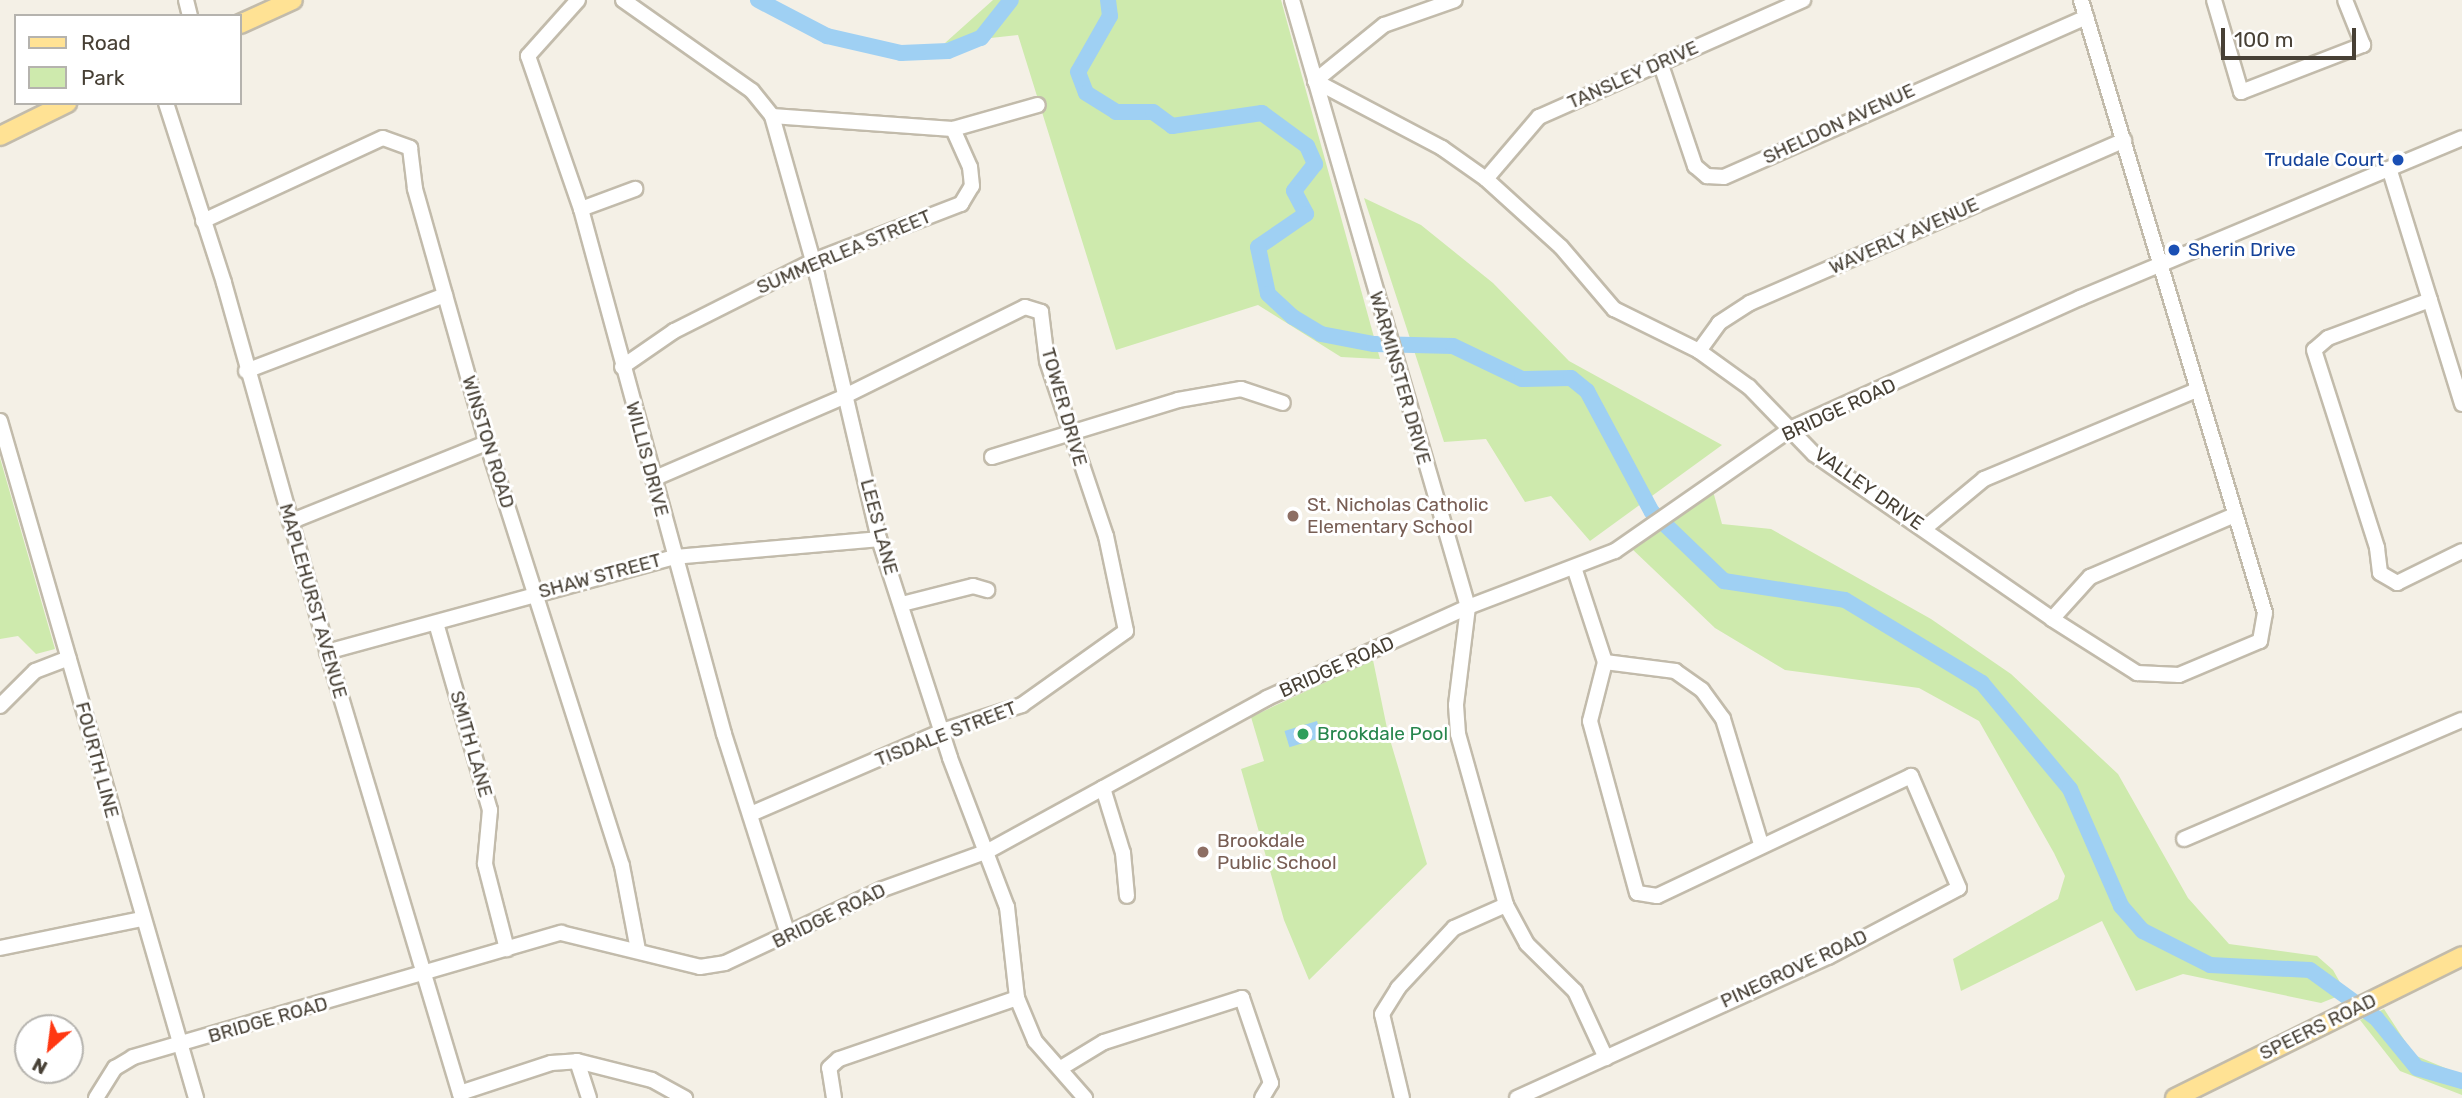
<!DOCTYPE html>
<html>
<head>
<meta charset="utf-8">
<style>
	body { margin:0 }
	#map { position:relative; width:2462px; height:1098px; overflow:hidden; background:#f4f0e6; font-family:Rubik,sans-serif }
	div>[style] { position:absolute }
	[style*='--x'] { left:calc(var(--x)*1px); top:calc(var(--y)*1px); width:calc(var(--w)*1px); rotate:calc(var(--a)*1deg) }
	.green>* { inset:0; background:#ceeaad }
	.water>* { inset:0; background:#9fd0f3; transform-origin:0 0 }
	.river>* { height:16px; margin:-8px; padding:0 8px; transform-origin:8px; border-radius:8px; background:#9fd0f3 }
	.roads { filter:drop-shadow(2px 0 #c2bbab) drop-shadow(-2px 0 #c2bbab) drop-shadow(0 2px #c2bbab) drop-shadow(0 -2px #c2bbab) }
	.minor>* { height:14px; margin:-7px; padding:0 7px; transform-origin:7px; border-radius:7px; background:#fff }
	.major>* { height:18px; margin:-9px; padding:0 9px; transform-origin:9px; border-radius:9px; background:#ffe294 }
	.dots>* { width:19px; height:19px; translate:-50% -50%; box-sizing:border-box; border:4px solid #fff; border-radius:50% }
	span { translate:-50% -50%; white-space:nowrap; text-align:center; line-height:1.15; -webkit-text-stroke:6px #fff; paint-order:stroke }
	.street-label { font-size:19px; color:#474035 }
	.transit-label { font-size:19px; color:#164399 }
	.right { translate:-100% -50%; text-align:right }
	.left { translate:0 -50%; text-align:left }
	.education-label { font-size:19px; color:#785e54 }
	.leisure-label { font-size:19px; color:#27864d }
	.legend { position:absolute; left:14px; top:14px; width:228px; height:91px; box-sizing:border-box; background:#fff; border:2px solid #b5b3ae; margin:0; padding:9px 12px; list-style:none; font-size:21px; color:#474035 }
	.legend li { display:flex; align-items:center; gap:14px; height:35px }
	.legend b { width:35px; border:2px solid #b5b3ae }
	.north { position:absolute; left:14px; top:1014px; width:70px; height:70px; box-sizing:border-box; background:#fff; border:2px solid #b5b3ae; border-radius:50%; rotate:208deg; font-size:19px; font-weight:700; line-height:28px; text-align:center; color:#474035 }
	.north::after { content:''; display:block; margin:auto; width:24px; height:32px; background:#ff3812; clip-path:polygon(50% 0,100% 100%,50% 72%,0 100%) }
	.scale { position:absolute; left:2221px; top:28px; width:135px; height:32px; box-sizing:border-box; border:4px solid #474035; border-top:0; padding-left:9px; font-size:21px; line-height:24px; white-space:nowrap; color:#474035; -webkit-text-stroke:5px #fff; paint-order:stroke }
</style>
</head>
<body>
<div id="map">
	<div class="green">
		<div style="clip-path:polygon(993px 0,1281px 0,1380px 359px,1341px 357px,1258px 305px,1116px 350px,1018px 35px,945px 43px)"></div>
		<div style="clip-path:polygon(1364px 198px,1421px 225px,1493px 283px,1569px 361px,1722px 445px,1590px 541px,1551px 496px,1525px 502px,1486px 439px,1444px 442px)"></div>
		<div style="clip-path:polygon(0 458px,55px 649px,36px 654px,18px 636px,0 639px)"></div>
		<div style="clip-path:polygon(1713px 491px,1722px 524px,1771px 529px,1931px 619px,2011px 674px,2118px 774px,2188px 898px,2229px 944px,2317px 956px,2333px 970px,2346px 993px,2321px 1003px,2183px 974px,2136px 991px,2102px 921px,1961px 991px,1953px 959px,2058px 899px,2065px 876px,2054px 853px,1979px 721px,1919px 688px,1785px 670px,1715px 628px,1630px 547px)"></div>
		<div style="clip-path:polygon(1373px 660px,1388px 733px,1427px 864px,1309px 980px,1284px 920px,1241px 769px,1264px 761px,1251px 717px)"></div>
		<div style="clip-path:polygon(2384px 1009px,2414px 1055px,2462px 1075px,2462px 1095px,2400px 1071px,2360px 1020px)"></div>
	</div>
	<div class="water">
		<div style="left:1317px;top:721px;width:17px;height:34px;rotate:73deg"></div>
	</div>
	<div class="river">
		<div style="--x:758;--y:0;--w:78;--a:27.6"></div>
		<div style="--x:827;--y:36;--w:76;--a:12.9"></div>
		<div style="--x:901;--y:53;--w:47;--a:-2.4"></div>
		<div style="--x:948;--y:51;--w:35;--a:-22"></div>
		<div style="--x:981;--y:38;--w:48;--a:-51.7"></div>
		<div style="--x:1108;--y:0;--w:16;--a:83"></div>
		<div style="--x:1110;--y:16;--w:64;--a:119.7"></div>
		<div style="--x:1078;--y:72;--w:22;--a:69"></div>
		<div style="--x:1086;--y:93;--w:36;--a:32"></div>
		<div style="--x:1116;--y:112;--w:37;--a:0"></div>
		<div style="--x:1153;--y:112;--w:24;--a:36"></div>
		<div style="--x:1172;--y:126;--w:91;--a:-8.2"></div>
		<div style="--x:1262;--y:113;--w:56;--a:36.3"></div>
		<div style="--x:1307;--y:146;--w:20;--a:66"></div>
		<div style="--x:1315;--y:164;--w:34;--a:128"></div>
		<div style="--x:1294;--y:191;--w:26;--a:62"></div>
		<div style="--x:1306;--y:214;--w:58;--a:145.5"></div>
		<div style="--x:1258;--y:247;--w:48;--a:78"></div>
		<div style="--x:1268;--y:294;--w:34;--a:43"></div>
		<div style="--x:1293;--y:317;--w:33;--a:31"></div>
		<div style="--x:1321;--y:334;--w:54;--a:10.7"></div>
		<div style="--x:1374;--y:344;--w:79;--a:1.5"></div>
		<div style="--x:1453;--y:346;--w:76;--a:25.6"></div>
		<div style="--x:1522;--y:379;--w:49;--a:-1.2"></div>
		<div style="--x:1571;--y:378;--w:21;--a:39"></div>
		<div style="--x:1587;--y:391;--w:137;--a:61.8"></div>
		<div style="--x:1652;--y:512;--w:100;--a:43.8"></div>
		<div style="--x:1724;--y:581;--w:122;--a:8.9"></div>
		<div style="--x:1845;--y:600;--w:160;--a:31.2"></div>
		<div style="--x:1982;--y:683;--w:138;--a:50.3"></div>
		<div style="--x:2070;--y:789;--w:128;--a:66.4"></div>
		<div style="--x:2121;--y:906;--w:33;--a:49"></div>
		<div style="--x:2143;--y:931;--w:75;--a:26.9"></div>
		<div style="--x:2210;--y:965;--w:100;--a:2.9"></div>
		<div style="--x:2310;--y:970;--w:82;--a:36"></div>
		<div style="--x:2376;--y:1018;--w:65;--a:50.6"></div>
		<div style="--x:2417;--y:1068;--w:47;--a:16.1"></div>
	</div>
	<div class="roads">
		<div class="minor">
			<div style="--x:186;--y:0;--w:16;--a:76"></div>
			<div style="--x:578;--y:0;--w:75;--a:131.8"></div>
			<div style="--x:528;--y:56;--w:162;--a:70.9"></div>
			<div style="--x:581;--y:209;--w:544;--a:74.76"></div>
			<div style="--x:724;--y:734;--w:210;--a:72.3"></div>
			<div style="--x:623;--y:0;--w:158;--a:35.2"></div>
			<div style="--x:752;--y:91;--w:32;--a:51"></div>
			<div style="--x:772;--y:116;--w:165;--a:74.2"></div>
			<div style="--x:817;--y:275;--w:271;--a:76.8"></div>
			<div style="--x:879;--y:539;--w:230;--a:72"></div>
			<div style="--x:950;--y:758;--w:160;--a:69.1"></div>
			<div style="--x:1007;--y:907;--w:92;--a:83.7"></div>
			<div style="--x:1017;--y:998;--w:47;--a:67.3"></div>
			<div style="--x:1035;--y:1041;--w:76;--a:48.7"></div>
			<div style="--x:1292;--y:0;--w:632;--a:73.83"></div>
			<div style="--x:1468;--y:607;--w:99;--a:97"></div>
			<div style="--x:1456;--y:705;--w:29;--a:86"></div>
			<div style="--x:1458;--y:734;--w:178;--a:74.3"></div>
			<div style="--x:1506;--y:905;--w:44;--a:61.7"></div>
			<div style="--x:1527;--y:944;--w:67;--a:44.4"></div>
			<div style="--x:1575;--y:991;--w:74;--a:65.2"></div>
			<div style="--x:2214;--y:0;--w:96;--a:73.6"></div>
			<div style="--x:2241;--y:92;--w:131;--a:-21.1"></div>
			<div style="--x:2363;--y:45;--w:48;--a:-111.8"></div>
			<div style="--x:1660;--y:62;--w:110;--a:71.4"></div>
			<div style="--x:1695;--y:166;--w:16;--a:40"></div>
			<div style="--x:1707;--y:176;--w:17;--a:3"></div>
			<div style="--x:1724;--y:177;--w:396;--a:-23.8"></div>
			<div style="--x:1315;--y:81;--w:144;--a:27.8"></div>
			<div style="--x:1442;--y:148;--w:54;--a:35.2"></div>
			<div style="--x:1486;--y:179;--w:101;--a:42.2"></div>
			<div style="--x:1561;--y:247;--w:82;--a:49.5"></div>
			<div style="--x:1614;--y:309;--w:95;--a:26.3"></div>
			<div style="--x:1699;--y:351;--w:62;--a:35.8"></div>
			<div style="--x:1749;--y:387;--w:93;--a:45.9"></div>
			<div style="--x:1814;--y:454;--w:290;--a:34.7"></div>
			<div style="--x:2052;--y:619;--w:101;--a:32.4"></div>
			<div style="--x:2137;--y:673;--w:42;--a:2.7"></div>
			<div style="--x:2179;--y:675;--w:88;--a:-22.8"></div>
			<div style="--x:2260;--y:641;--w:28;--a:-80"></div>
			<div style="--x:2265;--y:613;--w:640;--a:-106.71"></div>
			<div style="--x:1315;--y:81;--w:89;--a:-39.1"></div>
			<div style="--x:1384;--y:25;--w:75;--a:-19.4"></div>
			<div style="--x:166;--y:103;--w:189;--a:72.1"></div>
			<div style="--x:224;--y:283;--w:396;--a:74.3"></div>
			<div style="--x:331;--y:664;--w:453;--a:73.3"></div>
			<div style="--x:772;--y:116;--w:181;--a:4.1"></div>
			<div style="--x:953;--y:129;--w:88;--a:-15.8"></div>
			<div style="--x:2390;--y:171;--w:244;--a:72.8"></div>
			<div style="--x:1486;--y:179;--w:82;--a:-49.5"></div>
			<div style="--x:1539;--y:117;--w:289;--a:-23.9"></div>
			<div style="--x:581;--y:209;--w:58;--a:-20.3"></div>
			<div style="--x:203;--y:221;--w:198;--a:-24.8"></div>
			<div style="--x:383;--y:138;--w:29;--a:20"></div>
			<div style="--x:410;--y:148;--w:41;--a:83"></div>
			<div style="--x:415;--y:189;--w:264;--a:74.2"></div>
			<div style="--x:487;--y:443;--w:444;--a:72.3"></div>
			<div style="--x:622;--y:866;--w:86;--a:79.2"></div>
			<div style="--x:2430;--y:300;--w:109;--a:159.6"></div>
			<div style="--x:2328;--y:338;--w:18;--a:139"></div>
			<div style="--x:2314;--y:350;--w:208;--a:72.3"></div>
			<div style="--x:2377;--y:548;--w:25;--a:83"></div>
			<div style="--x:2380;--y:573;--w:20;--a:30"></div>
			<div style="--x:2397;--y:583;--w:72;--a:-26.2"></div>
			<div style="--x:1699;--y:351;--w:34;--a:-54"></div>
			<div style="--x:1719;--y:323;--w:37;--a:-33"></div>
			<div style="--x:1750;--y:303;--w:408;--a:-23.5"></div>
			<div style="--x:622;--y:367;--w:63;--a:-34.7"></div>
			<div style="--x:674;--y:331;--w:156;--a:-26.7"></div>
			<div style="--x:813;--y:261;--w:159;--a:-21.1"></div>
			<div style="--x:961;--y:204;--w:21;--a:-59"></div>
			<div style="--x:972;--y:186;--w:19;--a:-96"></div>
			<div style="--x:970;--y:167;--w:42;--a:-114.1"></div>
			<div style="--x:246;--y:371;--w:213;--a:-20.9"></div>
			<div style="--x:0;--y:421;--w:705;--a:73.85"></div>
			<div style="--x:992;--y:457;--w:195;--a:-17"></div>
			<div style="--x:1178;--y:400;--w:64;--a:-9.9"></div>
			<div style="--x:1241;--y:389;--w:44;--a:18.4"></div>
			<div style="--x:653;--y:479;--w:207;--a:-23.3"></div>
			<div style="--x:843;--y:397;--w:203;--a:-26.3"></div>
			<div style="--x:1025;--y:307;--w:17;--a:17"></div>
			<div style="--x:1041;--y:312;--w:49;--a:83"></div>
			<div style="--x:1047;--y:361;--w:185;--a:71.4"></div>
			<div style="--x:1106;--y:536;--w:97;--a:78.1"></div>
			<div style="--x:1126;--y:631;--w:128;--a:144.6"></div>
			<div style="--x:1022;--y:705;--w:81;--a:162"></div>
			<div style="--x:945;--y:730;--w:209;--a:156.6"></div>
			<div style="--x:290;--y:522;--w:212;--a:-21.9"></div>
			<div style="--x:1925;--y:528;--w:77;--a:-39.7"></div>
			<div style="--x:1984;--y:479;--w:231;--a:-22.7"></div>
			<div style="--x:902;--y:604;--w:73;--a:-14.2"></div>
			<div style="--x:973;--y:586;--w:15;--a:16"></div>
			<div style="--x:2052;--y:619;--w:57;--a:-47.9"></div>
			<div style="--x:2090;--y:577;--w:158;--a:-23.2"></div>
			<div style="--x:436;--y:623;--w:195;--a:73.9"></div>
			<div style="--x:490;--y:810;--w:54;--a:95.3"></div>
			<div style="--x:485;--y:864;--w:88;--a:75.5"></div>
			<div style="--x:327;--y:652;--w:360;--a:-15.3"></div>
			<div style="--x:674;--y:557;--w:206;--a:-5"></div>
			<div style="--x:1605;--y:662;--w:71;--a:7.3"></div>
			<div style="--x:1675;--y:671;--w:33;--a:35"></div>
			<div style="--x:1702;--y:690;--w:36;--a:54"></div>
			<div style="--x:1723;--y:719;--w:131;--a:73.1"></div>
			<div style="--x:0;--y:706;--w:49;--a:-45"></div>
			<div style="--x:35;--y:671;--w:36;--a:-21"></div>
			<div style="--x:1103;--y:788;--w:68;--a:72.9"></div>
			<div style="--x:1123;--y:853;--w:43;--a:84.7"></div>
			<div style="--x:2184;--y:839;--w:302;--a:-23.2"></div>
			<div style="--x:0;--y:948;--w:144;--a:-11.6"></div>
			<div style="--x:577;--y:1061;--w:39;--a:72"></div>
			<div style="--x:1061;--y:1068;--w:50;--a:-31.2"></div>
			<div style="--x:1104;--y:1042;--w:145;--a:-17.7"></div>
			<div style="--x:1242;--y:998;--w:90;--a:71.2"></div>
			<div style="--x:1271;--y:1083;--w:17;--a:121"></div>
			<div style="--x:460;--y:1093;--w:96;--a:-18.2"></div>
			<div style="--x:551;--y:1063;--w:26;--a:-4"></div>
			<div style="--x:577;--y:1061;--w:77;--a:14.2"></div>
			<div style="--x:652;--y:1080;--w:38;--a:29"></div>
			<div style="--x:96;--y:1098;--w:36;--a:-58"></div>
			<div style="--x:115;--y:1068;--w:21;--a:-31"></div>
			<div style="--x:133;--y:1057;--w:446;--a:-16.2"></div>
			<div style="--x:561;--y:933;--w:143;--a:13.7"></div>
			<div style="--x:700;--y:967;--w:25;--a:-9"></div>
			<div style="--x:725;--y:963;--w:174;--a:-25.1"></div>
			<div style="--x:883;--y:889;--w:112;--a:-19.9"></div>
			<div style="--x:988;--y:851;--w:318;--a:-28.7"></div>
			<div style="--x:1267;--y:698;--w:221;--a:-24.4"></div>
			<div style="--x:1468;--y:607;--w:157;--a:-20.9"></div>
			<div style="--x:1615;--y:551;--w:216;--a:-34.8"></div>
			<div style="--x:1792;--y:428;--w:316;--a:-24.3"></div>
			<div style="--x:2080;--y:298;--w:414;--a:-22.7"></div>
			<div style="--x:834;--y:1098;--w:30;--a:-99"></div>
			<div style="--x:829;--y:1068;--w:13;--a:-42"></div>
			<div style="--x:839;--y:1059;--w:188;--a:-18.9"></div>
			<div style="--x:1402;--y:1098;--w:86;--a:-103.4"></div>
			<div style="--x:1382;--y:1014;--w:31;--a:-58"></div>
			<div style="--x:1398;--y:988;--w:82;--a:-47"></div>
			<div style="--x:1454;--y:928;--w:57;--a:-23.9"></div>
			<div style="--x:1517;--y:1098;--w:341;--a:-24.4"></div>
			<div style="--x:1828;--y:957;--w:148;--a:-27.8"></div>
			<div style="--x:1959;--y:888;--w:122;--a:-113.2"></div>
			<div style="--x:1911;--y:776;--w:281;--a:154.7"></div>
			<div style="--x:1657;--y:896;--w:20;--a:-171"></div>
			<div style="--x:1637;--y:893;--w:178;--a:-105.3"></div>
			<div style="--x:1590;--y:721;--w:61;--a:-75.7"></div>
			<div style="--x:1605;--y:662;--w:97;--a:-108.1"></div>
		</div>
		<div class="major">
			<div style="--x:240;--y:24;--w:58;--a:-24.4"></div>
			<div style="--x:0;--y:136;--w:75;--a:-26.2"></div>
			<div style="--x:2175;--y:1098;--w:320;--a:-26.3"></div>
		</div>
	</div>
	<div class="dots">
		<div style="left:2398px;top:160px;background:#1a4fb4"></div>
		<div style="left:2174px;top:250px;background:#1a4fb4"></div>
		<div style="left:1293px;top:516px;background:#8d6e63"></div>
		<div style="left:1303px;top:734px;background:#2e9e5b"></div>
		<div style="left:1203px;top:852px;background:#8d6e63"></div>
	</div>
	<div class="street-label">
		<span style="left:1633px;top:75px;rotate:-24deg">TANSLEY DRIVE</span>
		<span style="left:1839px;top:124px;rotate:-25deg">SHELDON AVENUE</span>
		<span style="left:1904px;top:236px;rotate:-24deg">WAVERLY AVENUE</span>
		<span style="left:844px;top:252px;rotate:-23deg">SUMMERLEA STREET</span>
		<span style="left:1400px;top:378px;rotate:74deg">WARMINSTER DRIVE</span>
		<span style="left:1064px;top:407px;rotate:74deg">TOWER DRIVE</span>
		<span style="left:1839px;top:410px;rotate:-25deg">BRIDGE ROAD</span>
		<span style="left:488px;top:442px;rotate:73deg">WINSTON ROAD</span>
		<span style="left:647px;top:459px;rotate:75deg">WILLIS DRIVE</span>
		<span style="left:1869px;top:489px;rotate:35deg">VALLEY DRIVE</span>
		<span style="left:879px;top:527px;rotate:75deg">LEES LANE</span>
		<span style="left:600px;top:576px;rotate:-15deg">SHAW STREET</span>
		<span style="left:313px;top:601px;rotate:74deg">MAPLEHURST AVENUE</span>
		<span style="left:1337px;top:667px;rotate:-24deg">BRIDGE ROAD</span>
		<span style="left:946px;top:734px;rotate:-21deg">TISDALE STREET</span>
		<span style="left:471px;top:744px;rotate:74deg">SMITH LANE</span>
		<span style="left:97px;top:760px;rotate:75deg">FOURTH LINE</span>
		<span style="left:829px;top:916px;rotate:-26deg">BRIDGE ROAD</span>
		<span style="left:1794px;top:969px;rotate:-25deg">PINEGROVE ROAD</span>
		<span style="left:268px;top:1020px;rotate:-16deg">BRIDGE ROAD</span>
		<span style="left:2318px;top:1027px;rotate:-26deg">SPEERS ROAD</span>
	</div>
	<div class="transit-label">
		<span class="right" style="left:2384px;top:160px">Trudale Court</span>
		<span class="left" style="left:2188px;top:250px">Sherin Drive</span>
	</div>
	<div class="education-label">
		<span class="left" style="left:1307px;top:516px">St. Nicholas Catholic<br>Elementary School</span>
		<span class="left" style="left:1217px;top:852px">Brookdale<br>Public School</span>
	</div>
	<div class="leisure-label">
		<span class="left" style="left:1317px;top:734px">Brookdale Pool</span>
	</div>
	<ul class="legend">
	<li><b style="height:9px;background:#ffe294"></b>Road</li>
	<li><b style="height:19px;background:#ceeaad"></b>Park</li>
	</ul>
	<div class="north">N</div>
	<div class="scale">100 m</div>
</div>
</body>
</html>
